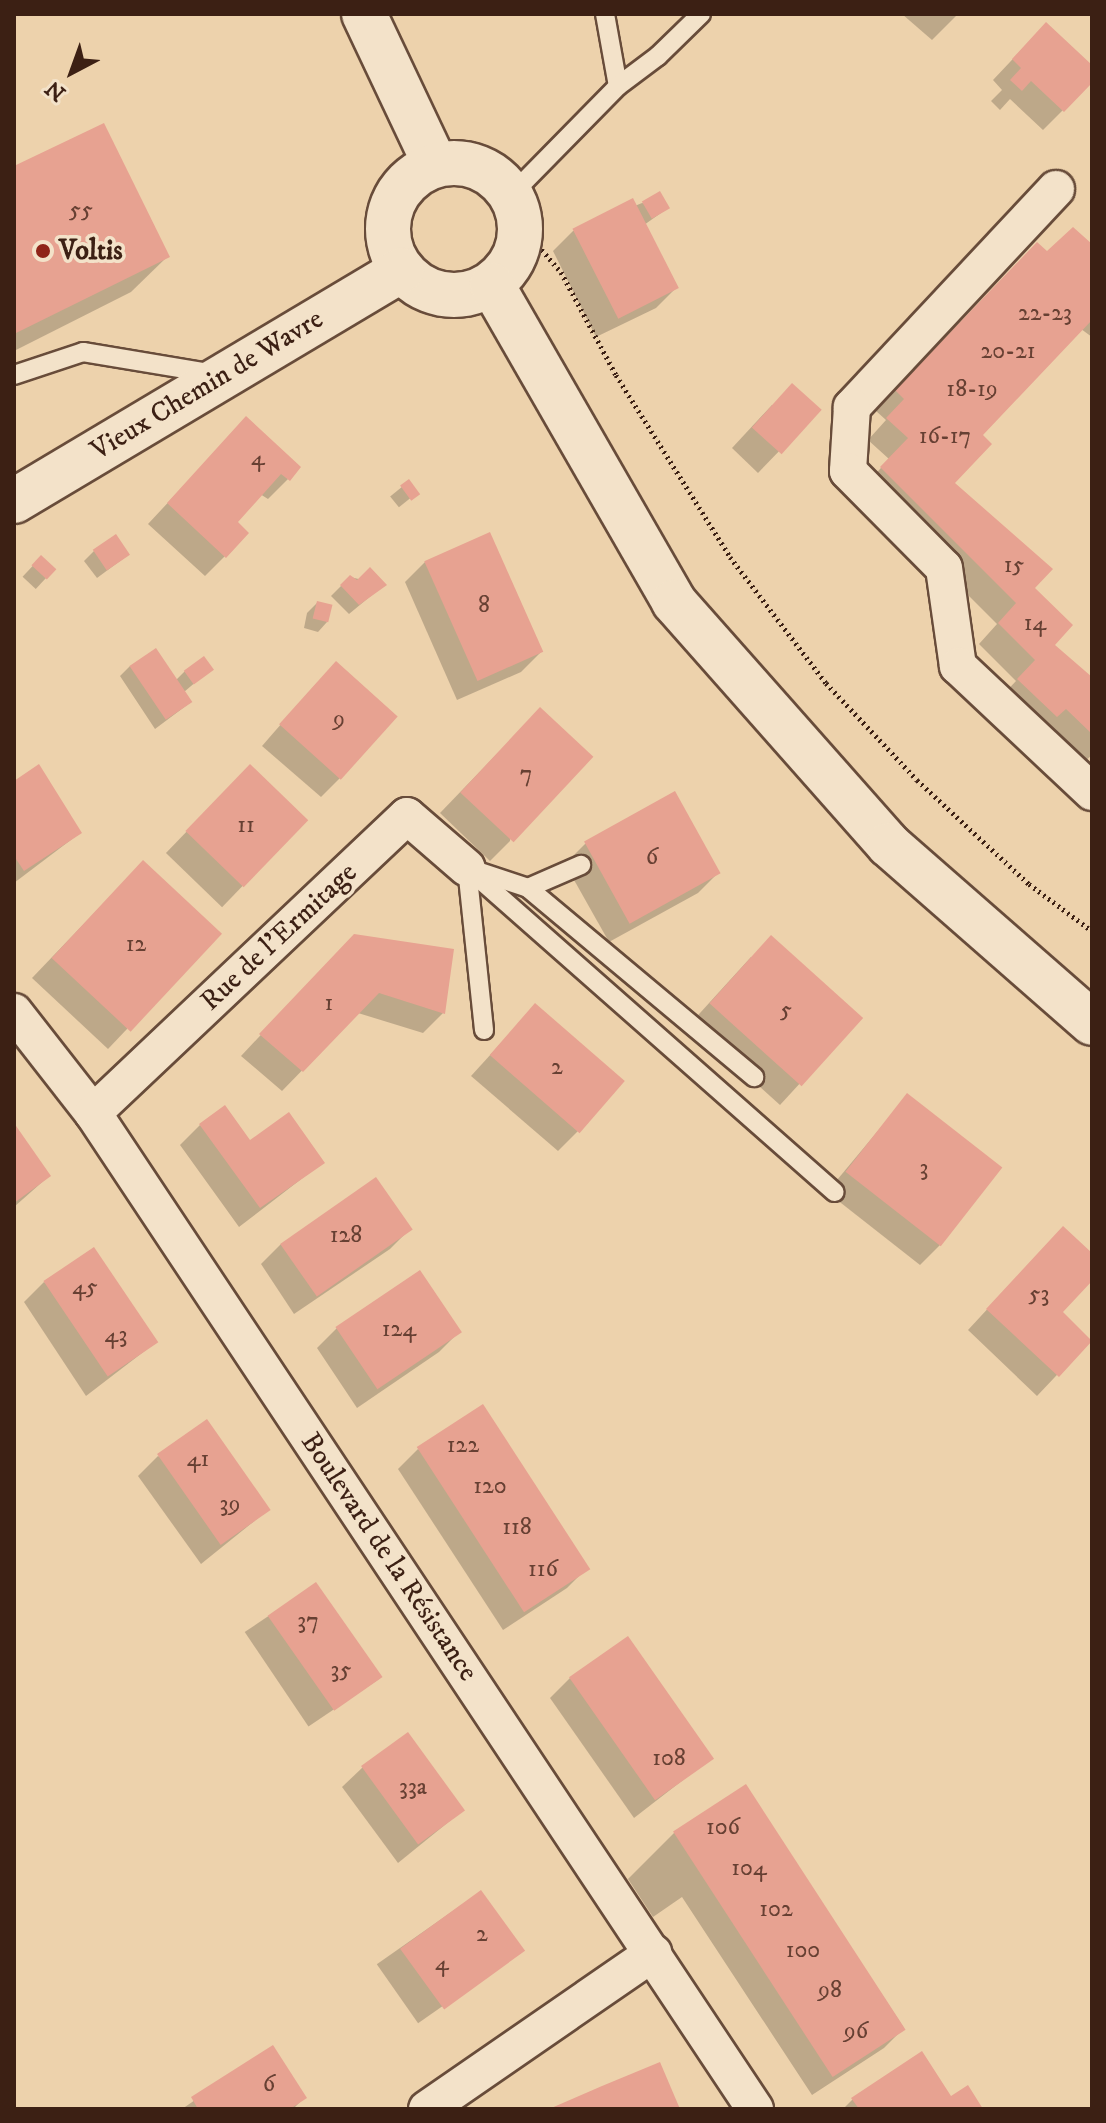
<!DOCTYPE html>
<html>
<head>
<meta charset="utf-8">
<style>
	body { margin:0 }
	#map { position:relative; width:1106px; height:2123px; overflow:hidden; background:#edd2ac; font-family:"IM FELL DW Pica",serif }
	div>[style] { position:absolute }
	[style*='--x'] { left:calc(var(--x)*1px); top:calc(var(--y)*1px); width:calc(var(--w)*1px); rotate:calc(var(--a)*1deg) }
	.shadow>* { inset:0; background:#0003; transform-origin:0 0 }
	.building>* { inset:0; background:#e7a291; transform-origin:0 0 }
	.path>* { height:5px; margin-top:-2.5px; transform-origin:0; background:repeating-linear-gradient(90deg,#3c2014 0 2px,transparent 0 6px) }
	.roads { filter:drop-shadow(2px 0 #684c3a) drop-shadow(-2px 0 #684c3a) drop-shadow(0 2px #684c3a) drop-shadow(0 -2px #684c3a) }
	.lane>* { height:18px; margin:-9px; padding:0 9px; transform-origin:9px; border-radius:9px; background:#f3e2c9 }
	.street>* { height:36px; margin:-18px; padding:0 18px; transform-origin:18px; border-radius:18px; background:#f3e2c9 }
	.secondary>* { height:44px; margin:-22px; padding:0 22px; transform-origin:22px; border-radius:22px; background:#f3e2c9 }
	.secondary>.ring { margin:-22px; padding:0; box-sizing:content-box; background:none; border:44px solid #f3e2c9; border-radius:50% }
	.dots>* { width:22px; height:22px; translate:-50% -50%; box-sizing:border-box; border:4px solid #f3e2c9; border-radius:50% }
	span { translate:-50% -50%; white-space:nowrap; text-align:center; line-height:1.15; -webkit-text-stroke:7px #f3e2c9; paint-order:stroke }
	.number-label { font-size:24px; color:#674033 }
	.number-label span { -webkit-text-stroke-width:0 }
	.poi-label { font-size:28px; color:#3c2014; font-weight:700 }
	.left { translate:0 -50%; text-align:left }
	.street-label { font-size:28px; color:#3c2014 }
	.frame { position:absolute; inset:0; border:16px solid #3c2014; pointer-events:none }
	.north { position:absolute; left:32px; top:32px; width:80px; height:80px; -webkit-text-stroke:6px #f3e2c9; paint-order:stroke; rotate:221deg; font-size:22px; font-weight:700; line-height:32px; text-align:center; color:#3c2014 }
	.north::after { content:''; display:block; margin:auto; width:28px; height:36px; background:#3c2014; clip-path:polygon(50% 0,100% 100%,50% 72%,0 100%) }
</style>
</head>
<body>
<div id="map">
	<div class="shadow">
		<div style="clip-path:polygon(902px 14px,958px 14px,932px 40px)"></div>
		<div style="clip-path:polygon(1026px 45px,1092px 68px,1092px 81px,1043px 130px,1010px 99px,1000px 110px,991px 101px,1002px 90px,993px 80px)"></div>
		<div style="clip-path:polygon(14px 168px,168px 256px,131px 292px,14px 351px)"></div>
		<div style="clip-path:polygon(642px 203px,668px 208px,644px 225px,676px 288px,656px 308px,596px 337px,553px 251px,573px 231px)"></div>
		<div style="clip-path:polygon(1092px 247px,1092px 337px,1081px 329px,969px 447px,953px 483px,1032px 588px,1052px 645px,1092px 680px,1092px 755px,1082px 764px,998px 700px,1016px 681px,979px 644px,997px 624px,862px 489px,889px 459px,868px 440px,886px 420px,876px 411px,1017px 265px,1047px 254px)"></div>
		<div style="clip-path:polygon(772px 405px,819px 410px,758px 473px,732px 448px)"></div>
		<div style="clip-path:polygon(246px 419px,288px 479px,268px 499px,260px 494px,235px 522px,225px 556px,205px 576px,148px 524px)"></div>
		<div style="left:408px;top:482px;width:14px;height:23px;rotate:51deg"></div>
		<div style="clip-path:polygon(94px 551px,128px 555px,97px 578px,84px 561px)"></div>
		<div style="left:41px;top:557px;width:18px;height:27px;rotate:43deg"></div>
		<div style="clip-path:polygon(425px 562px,541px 652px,521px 672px,457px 700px,405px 582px)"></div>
		<div style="clip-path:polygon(350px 577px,384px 585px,349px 614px,331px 596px)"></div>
		<div style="clip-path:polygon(317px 603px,327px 622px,318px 632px,304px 628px,307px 613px)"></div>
		<div style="clip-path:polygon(130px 666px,176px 680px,185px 671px,211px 669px,184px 692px,191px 702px,155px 729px,120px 676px)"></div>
		<div style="clip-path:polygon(316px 684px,341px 777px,321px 797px,262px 746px)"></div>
		<div style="clip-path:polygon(521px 729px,510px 841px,490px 861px,440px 813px)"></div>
		<div style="left:250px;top:766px;width:78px;height:121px;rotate:44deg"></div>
		<div style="clip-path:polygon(14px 784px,80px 833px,14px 883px)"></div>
		<div style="clip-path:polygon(674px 794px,718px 873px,698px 893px,609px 942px,565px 864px,585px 844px)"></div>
		<div style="clip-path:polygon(124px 882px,127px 1029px,108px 1049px,32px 978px)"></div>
		<div style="clip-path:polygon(334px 957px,443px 1013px,423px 1033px,358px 1013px,282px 1091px,241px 1056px)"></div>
		<div style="clip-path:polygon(751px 957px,860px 1018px,780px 1105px,690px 1024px)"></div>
		<div style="clip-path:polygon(535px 1006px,578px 1131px,558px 1151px,471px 1076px)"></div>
		<div style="clip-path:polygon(907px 1096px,940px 1245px,920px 1265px,827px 1192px)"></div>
		<div style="clip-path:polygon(200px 1125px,249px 1143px,322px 1163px,239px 1227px,180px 1145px)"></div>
		<div style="clip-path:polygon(14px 1127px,49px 1176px,14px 1207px)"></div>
		<div style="clip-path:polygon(410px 1229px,390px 1249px,294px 1314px,261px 1264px,281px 1244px)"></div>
		<div style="clip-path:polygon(1043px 1249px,1092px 1256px,1092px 1278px,1060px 1313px,1090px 1340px,1037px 1396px,968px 1330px)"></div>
		<div style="clip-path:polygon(44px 1282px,155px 1343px,86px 1396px,24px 1302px)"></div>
		<div style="clip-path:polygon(337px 1328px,459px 1332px,439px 1352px,357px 1408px,317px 1348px)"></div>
		<div style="clip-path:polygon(418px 1449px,587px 1568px,567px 1588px,503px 1630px,398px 1469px)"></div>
		<div style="clip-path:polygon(158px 1456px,268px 1510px,201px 1564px,138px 1476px)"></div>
		<div style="left:316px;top:1584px;width:114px;height:86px;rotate:56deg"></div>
		<div style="clip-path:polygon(570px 1678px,710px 1759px,634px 1818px,550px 1698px)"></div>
		<div style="clip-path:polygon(363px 1767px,462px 1811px,398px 1863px,342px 1787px)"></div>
		<div style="clip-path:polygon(745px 1787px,904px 2028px,884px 2048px,812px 2095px,682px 1897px,653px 1917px,628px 1879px,674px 1833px)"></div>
		<div style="left:480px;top:1892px;width:72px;height:126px;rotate:55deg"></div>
		<div style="clip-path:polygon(272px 2047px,304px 2098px,293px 2109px,182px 2109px)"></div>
		<div style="clip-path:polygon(853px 2099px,980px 2109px,843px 2109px)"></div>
	</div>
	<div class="building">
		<div style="clip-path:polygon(1046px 22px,1092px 65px,1092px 83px,1064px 112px,1031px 81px,1022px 91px,1010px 80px,1021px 68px,1012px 59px)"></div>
		<div style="clip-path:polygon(104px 123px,170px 257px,14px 334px,14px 166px)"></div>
		<div style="left:660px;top:191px;width:20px;height:21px;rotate:60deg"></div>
		<div style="left:633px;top:198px;width:101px;height:68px;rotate:63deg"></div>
		<div style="clip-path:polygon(1073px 227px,1092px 244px,1092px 320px,983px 435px,992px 444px,955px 483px,1053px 569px,1035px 588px,1073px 625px,1055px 645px,1092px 677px,1092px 734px,1066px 709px,1057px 717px,1017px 679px,1035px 660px,998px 623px,1016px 603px,880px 467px,908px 438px,886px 418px,904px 399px,895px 390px,1037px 242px,1047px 251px)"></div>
		<div style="left:792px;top:383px;width:40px;height:60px;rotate:42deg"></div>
		<div style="clip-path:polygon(246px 416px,301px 467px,290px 481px,281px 474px,238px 522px,249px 533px,226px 558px,167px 503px)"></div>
		<div style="left:409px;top:479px;width:19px;height:11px;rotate:54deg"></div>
		<div style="left:490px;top:532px;width:131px;height:72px;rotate:66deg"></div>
		<div style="left:116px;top:534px;width:25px;height:28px;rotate:56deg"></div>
		<div style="left:41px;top:555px;width:21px;height:14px;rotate:43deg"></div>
		<div style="clip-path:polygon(370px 567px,387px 585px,359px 605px,340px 585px,350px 575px,357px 580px)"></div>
		<div style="left:317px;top:601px;width:16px;height:18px;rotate:14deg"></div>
		<div style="left:156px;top:648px;width:65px;height:32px;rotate:56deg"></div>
		<div style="left:204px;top:656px;width:17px;height:25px;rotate:54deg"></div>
		<div style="left:336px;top:661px;width:83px;height:85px;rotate:42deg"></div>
		<div style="left:540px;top:707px;width:73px;height:117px;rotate:43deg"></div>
		<div style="clip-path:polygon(39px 764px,82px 833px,24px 871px,14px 856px,14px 781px)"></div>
		<div style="left:250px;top:764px;width:81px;height:93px;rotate:44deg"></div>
		<div style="left:675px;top:791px;width:94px;height:104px;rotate:61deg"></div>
		<div style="left:143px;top:860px;width:108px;height:134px;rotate:43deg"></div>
		<div style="clip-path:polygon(354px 934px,454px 949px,445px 1014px,379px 993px,303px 1072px,259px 1034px)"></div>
		<div style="left:771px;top:935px;width:124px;height:92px;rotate:42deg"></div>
		<div style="left:535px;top:1003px;width:119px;height:69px;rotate:41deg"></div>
		<div style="left:907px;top:1093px;width:121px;height:100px;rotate:38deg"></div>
		<div style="clip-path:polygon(225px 1105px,250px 1140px,289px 1112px,325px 1163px,260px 1208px,199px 1124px)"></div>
		<div style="clip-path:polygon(14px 1123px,51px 1176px,14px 1203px)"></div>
		<div style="left:376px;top:1177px;width:64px;height:117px;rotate:55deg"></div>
		<div style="clip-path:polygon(1063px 1226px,1092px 1253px,1092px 1281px,1063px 1312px,1092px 1341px,1059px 1377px,986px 1309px)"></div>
		<div style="left:94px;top:1247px;width:115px;height:61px;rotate:56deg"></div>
		<div style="left:420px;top:1270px;width:75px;height:102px;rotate:56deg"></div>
		<div style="left:483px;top:1404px;width:197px;height:79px;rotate:57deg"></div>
		<div style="left:207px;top:1419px;width:111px;height:61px;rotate:55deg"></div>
		<div style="left:316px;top:1582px;width:116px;height:59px;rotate:55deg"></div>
		<div style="left:628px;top:1636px;width:150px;height:72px;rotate:55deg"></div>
		<div style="left:408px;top:1732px;width:97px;height:58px;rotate:54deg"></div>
		<div style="left:746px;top:1784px;width:293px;height:87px;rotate:57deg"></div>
		<div style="left:481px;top:1890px;width:75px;height:100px;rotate:54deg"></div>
		<div style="clip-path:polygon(273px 2045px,307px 2098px,290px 2109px,198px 2109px,191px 2097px)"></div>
		<div style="clip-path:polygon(922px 2051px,951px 2096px,968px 2085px,983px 2109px,859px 2109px,851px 2098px)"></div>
		<div style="clip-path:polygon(660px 2062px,680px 2109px,549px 2109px,602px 2086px)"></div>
	</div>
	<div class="path">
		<div style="--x:522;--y:227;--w:60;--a:49.1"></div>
		<div style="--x:561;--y:272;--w:117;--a:61.9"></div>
		<div style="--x:616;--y:375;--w:215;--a:57.9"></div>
		<div style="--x:730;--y:557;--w:158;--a:52.7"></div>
		<div style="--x:826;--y:683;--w:133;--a:46.8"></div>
		<div style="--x:917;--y:780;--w:153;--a:42.9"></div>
		<div style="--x:1029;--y:884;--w:79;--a:36.7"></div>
	</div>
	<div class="roads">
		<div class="lane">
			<div style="--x:605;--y:14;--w:73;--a:79.8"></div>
			<div style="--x:512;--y:194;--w:151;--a:-45.5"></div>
			<div style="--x:618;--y:86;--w:50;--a:-36.9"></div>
			<div style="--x:658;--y:56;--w:60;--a:-44.3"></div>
			<div style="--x:14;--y:375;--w:73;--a:-18.4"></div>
			<div style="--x:83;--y:352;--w:133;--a:9.5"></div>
			<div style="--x:467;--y:868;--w:490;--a:41.4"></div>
			<div style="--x:467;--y:868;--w:163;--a:84"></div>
			<div style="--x:477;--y:871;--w:54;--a:18.4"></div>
			<div style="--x:528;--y:888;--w:295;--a:39.9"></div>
			<div style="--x:528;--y:888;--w:58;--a:-23.5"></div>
		</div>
		<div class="street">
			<div style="--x:1056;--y:189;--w:299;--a:133.1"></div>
			<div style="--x:852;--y:407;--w:64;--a:93.6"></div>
			<div style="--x:848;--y:471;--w:136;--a:45.3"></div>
			<div style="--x:944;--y:568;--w:99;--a:81.9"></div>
			<div style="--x:958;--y:666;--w:184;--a:43.2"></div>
			<div style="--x:14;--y:1012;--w:128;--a:52"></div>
			<div style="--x:93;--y:1113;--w:1196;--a:56.39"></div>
			<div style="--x:93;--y:1113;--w:432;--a:-43.4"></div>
			<div style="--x:407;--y:816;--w:79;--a:40.9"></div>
			<div style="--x:427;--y:2109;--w:275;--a:-34.6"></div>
		</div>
		<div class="secondary">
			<div style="--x:364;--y:14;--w:166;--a:64.7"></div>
			<div class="ring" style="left:388px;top:163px;width:88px;height:88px"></div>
			<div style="--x:492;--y:285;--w:366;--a:60.1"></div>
			<div style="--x:674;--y:602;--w:324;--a:48.5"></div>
			<div style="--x:889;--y:845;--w:270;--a:41.2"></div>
			<div style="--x:14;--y:501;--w:451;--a:-30.8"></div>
		</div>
	</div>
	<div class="dots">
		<div style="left:43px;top:251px;background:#8f2418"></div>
	</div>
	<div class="number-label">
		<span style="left:81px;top:211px">55</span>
		<span style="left:1045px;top:314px">22-23</span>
		<span style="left:1008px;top:352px">20-21</span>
		<span style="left:972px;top:390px">18-19</span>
		<span style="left:945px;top:437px">16-17</span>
		<span style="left:258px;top:459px">4</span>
		<span style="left:1014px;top:566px">15</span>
		<span style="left:484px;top:606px">8</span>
		<span style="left:1035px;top:624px">14</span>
		<span style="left:339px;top:720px">9</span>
		<span style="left:526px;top:775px">7</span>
		<span style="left:246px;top:826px">11</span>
		<span style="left:652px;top:858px">6</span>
		<span style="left:136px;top:945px">12</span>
		<span style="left:329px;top:1004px">1</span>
		<span style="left:786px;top:1011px">5</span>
		<span style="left:557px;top:1068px">2</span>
		<span style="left:924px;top:1169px">3</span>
		<span style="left:346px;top:1236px">128</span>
		<span style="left:85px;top:1288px">45</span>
		<span style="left:1039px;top:1295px">53</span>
		<span style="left:399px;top:1330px">124</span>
		<span style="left:116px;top:1336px">43</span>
		<span style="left:463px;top:1446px">122</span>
		<span style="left:198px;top:1460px">41</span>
		<span style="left:490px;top:1487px">120</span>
		<span style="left:230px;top:1505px">39</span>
		<span style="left:517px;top:1528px">118</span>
		<span style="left:543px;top:1570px">116</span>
		<span style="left:308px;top:1622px">37</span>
		<span style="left:341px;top:1671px">35</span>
		<span style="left:669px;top:1759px">108</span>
		<span style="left:413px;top:1788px">33a</span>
		<span style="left:723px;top:1828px">106</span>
		<span style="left:749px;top:1869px">104</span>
		<span style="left:776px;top:1910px">102</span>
		<span style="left:482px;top:1935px">2</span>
		<span style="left:803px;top:1951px">100</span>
		<span style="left:442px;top:1964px">4</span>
		<span style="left:830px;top:1991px">98</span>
		<span style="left:856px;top:2032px">96</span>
		<span style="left:269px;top:2085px">6</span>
	</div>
	<div class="poi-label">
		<span class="left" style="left:59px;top:251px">Voltis</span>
	</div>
	<div class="street-label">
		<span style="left:207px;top:385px;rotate:-31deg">Vieux Chemin de Wavre</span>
		<span style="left:279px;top:937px;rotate:-43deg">Rue de l'Ermitage</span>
		<span style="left:389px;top:1557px;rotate:56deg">Boulevard de la Résistance</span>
	</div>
	<div class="frame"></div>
	<div class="north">N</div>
</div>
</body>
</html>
